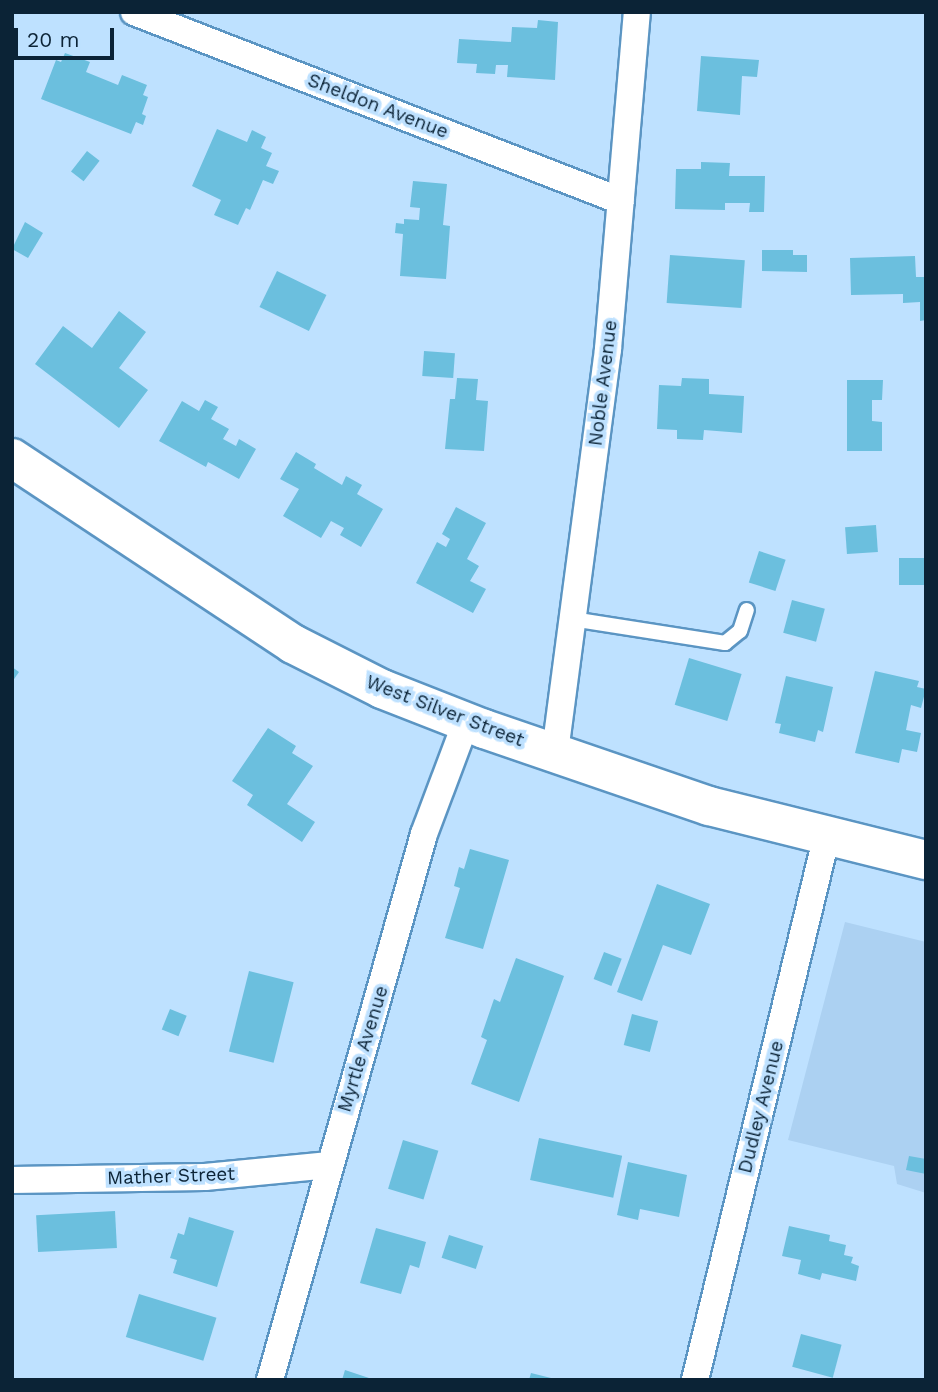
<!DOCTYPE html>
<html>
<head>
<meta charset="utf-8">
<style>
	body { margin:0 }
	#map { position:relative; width:938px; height:1392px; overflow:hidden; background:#bee1ff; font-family:"Work Sans",sans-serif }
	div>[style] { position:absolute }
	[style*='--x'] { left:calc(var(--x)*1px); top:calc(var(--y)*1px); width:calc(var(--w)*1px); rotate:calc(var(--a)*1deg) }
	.built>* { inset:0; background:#acd1f2 }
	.building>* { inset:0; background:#6bbfde; transform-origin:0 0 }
	.roads { filter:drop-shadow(2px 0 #5b95c3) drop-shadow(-2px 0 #5b95c3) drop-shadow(0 2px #5b95c3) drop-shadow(0 -2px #5b95c3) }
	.service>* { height:14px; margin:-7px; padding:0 7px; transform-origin:7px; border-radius:7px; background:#fff }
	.minor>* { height:26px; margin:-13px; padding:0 13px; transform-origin:13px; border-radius:13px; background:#fff }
	.secondary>* { height:38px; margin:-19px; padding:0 19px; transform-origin:19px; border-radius:19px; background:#fff }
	span { translate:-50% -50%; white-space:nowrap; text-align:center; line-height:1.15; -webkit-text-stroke:7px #bee1ff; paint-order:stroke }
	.street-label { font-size:19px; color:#0b2336 }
	.frame { position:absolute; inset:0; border:14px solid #0b2336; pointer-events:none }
	.scale { position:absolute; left:14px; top:28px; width:100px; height:32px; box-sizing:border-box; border:4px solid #0b2336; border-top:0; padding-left:9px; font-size:21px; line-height:24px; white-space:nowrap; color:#0b2336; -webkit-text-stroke:5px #bee1ff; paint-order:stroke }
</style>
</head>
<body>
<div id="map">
	<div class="built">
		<div style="clip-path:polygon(845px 922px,926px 942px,926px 1193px,897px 1184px,894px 1166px,788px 1140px)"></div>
	</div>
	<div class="building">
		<div style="clip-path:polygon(538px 20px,558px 22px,555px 80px,507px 77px,508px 65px,496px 65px,495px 74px,476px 73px,477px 64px,457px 63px,459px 39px,511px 42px,512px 27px,537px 28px)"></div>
		<div style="clip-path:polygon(65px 53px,90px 62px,86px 72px,118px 85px,122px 75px,147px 85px,143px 95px,148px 97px,142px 114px,146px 116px,143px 125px,136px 122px,131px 134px,41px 99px,56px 60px,61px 62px)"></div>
		<div style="clip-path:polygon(701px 56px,759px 60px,757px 77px,742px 76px,740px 115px,697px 111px)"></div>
		<div style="clip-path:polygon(217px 129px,247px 142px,252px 130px,266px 137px,261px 148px,272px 153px,266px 166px,279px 171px,273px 184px,263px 180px,250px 210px,246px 208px,238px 225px,214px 215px,221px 200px,192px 186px)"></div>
		<div style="left:87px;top:151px;width:16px;height:26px;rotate:38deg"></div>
		<div style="clip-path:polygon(701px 162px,730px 163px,729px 176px,765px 176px,764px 212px,749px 212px,750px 203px,725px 203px,725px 210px,675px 209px,676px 169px,701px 169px)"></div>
		<div style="clip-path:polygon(413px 181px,447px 184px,443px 225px,450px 226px,446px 279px,400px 276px,403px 234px,395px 233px,396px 223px,404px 224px,404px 219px,419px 220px,420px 208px,410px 207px)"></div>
		<div style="clip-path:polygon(25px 222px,43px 233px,28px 258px,12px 249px)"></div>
		<div style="clip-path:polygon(762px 250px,793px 250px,793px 255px,807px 255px,807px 272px,762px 271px)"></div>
		<div style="left:670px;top:255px;width:75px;height:48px;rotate:4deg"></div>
		<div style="clip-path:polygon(915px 256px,916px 277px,926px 277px,926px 320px,920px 321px,920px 302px,903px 303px,903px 294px,851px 295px,850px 258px)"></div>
		<div style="left:277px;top:271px;width:55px;height:40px;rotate:26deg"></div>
		<div style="clip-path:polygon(119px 311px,146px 332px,119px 368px,148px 390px,119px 428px,35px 364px,63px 326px,92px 348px)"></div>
		<div style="left:424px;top:351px;width:31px;height:25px;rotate:4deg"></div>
		<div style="clip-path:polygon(457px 378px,478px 379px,476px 400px,488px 401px,484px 451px,445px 449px,450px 399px,455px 399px)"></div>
		<div style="clip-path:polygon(682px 378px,709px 379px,709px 394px,744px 396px,742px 433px,704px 430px,703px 440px,677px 439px,677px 430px,657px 429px,659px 385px,681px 386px)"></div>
		<div style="clip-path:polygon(847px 380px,883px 380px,882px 400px,872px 400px,872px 421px,882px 422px,882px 451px,847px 451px)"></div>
		<div style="clip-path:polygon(205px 400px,218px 407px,211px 419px,229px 429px,223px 439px,236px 446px,239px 439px,256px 449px,239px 479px,208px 462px,206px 467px,159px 441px,182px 401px,199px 411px)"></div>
		<div style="clip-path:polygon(296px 452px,316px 464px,314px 468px,342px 485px,346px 476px,362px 485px,357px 494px,383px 509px,361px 547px,340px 535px,344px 528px,331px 521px,321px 538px,283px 516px,299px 489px,280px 479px)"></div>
		<div style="clip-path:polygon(456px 507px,486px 523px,467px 559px,479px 566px,470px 581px,486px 589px,473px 613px,416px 583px,437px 542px,446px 547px,450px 539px,442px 534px)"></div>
		<div style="left:876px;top:525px;width:27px;height:31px;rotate:86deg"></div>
		<div style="left:759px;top:551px;width:28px;height:33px;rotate:18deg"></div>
		<div style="left:926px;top:558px;width:27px;height:27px;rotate:90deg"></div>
		<div style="left:792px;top:600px;width:34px;height:34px;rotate:15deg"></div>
		<div style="left:689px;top:658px;width:55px;height:49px;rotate:17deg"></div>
		<div style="clip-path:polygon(12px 667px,19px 672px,12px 682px)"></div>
		<div style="clip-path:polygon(875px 671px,919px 681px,917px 687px,926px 689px,921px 708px,911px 705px,906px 730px,921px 733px,917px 752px,902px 749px,899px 763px,855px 753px)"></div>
		<div style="clip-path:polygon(786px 676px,833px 687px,823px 732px,818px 730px,815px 742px,779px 733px,781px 724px,775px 723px)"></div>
		<div style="clip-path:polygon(268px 728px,296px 746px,292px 753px,313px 766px,287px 804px,315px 822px,302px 842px,247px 805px,253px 795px,232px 781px)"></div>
		<div style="clip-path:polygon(470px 849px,509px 860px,483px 949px,445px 938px,460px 888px,454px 886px,459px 867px,464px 869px)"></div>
		<div style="clip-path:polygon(657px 884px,710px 904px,691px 955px,663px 945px,642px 1001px,617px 992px)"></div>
		<div style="left:604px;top:952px;width:19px;height:29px;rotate:21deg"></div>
		<div style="clip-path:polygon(516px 958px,564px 976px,519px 1102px,471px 1084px,487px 1040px,481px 1037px,494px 999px,500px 1002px)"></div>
		<div style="left:249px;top:971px;width:46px;height:83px;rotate:14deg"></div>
		<div style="left:170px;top:1009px;width:18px;height:22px;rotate:22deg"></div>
		<div style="left:632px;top:1014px;width:27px;height:32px;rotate:15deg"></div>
		<div style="left:539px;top:1138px;width:85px;height:43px;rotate:12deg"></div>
		<div style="left:403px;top:1140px;width:37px;height:51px;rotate:17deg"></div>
		<div style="clip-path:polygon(909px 1156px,926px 1159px,926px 1174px,906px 1170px)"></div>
		<div style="clip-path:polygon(628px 1162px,687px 1175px,679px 1217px,640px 1209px,638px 1220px,617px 1215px)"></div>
		<div style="left:115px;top:1211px;width:37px;height:79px;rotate:87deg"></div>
		<div style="clip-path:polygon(189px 1217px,234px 1231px,217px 1287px,173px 1273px,177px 1260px,170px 1258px,178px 1233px,184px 1235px)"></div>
		<div style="clip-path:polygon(789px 1226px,830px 1235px,829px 1241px,846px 1245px,844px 1255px,853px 1257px,851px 1263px,859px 1266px,856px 1281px,822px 1273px,820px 1280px,798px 1274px,801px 1260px,782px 1256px)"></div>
		<div style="clip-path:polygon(376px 1228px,426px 1242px,419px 1268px,410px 1265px,401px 1294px,360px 1283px)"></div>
		<div style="left:449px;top:1235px;width:36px;height:24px;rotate:18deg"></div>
		<div style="left:139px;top:1294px;width:81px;height:45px;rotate:17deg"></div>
		<div style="left:801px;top:1334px;width:42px;height:34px;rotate:15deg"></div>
		<div style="clip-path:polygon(345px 1370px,372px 1379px,372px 1380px,342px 1380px)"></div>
		<div style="clip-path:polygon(531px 1373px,555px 1379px,555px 1380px,529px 1380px)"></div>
	</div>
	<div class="roads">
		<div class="service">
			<div style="--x:572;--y:619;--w:155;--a:8.9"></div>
			<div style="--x:725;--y:643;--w:19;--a:-39"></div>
			<div style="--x:740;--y:631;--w:22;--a:-72"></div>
		</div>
		<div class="minor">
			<div style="--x:134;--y:12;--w:522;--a:21.21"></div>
			<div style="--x:555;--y:752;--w:406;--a:-82.5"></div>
			<div style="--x:608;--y:349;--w:338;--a:-85.1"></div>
			<div style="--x:12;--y:1180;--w:193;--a:-0.9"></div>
			<div style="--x:205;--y:1177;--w:125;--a:-5.5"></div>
			<div style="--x:270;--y:1380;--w:567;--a:-74.25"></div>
			<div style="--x:424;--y:834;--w:120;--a:-69.4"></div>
			<div style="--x:695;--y:1380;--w:561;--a:-76.39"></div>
		</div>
		<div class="secondary">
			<div style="--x:12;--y:458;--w:337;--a:33.5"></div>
			<div style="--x:293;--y:644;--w:100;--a:26.8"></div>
			<div style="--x:382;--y:689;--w:110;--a:21.4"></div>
			<div style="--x:484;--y:729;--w:238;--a:18.9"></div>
			<div style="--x:709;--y:806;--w:224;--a:14"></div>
		</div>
	</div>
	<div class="street-label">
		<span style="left:378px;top:106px;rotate:21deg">Sheldon Avenue</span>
		<span style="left:603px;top:383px;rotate:-83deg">Noble Avenue</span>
		<span style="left:445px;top:711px;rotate:21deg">West Silver Street</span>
		<span style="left:363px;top:1049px;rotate:-73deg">Myrtle Avenue</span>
		<span style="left:761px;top:1107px;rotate:-76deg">Dudley Avenue</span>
		<span style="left:171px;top:1176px;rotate:-2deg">Mather Street</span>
	</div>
	<div class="frame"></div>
	<div class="scale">20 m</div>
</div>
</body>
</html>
